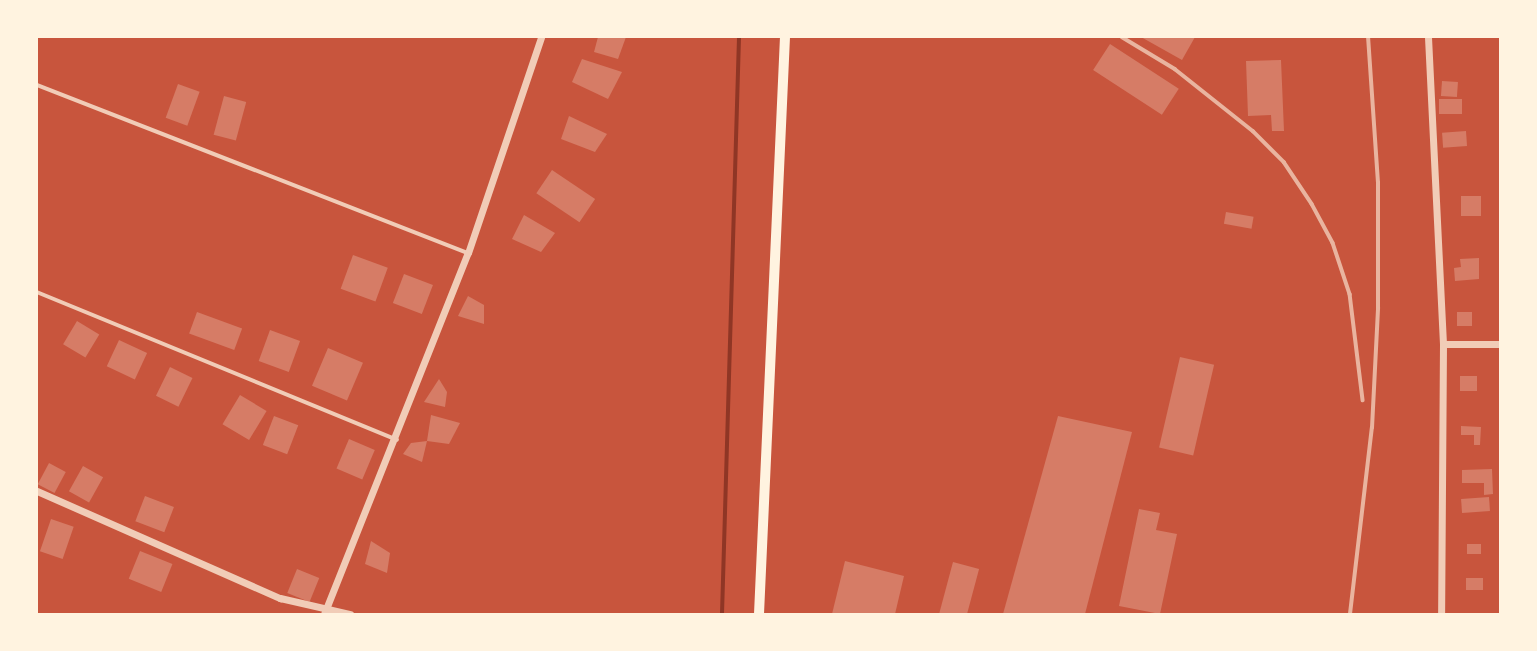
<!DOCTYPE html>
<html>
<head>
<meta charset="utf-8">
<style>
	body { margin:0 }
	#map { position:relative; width:1537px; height:651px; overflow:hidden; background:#c8553d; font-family:Inter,sans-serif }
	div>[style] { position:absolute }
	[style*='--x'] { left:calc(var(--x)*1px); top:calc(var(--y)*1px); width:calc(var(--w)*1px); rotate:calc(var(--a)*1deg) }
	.stream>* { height:3.5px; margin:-1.75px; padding:0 1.75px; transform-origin:1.75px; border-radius:1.75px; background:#8f3625 }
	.building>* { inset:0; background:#d67c66; transform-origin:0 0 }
	.service>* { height:3.5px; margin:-1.75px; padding:0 1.75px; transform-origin:1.75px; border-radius:1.75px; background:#f1ccb7 }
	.minor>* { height:7px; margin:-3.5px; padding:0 3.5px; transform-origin:3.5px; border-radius:3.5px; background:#f1ccb7 }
	.secondary>* { height:10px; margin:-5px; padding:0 5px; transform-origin:5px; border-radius:5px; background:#fff3e0 }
	.rail>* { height:3.5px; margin:-1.75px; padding:0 1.75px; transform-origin:1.75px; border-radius:1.75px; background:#e9b49f }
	span { translate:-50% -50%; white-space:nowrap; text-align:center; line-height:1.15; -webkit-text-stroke:6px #fff3e0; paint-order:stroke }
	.frame { position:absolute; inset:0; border:38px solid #fff3e0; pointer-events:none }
</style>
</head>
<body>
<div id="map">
	<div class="stream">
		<div style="--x:722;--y:614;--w:577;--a:-88.31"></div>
	</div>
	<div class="building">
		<div style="clip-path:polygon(598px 37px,626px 37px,618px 59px,594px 52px)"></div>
		<div style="clip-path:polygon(1141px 37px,1195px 37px,1182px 60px)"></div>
		<div style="left:1110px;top:44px;width:82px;height:31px;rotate:33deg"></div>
		<div style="clip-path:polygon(582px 59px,622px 72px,608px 99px,572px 82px)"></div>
		<div style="clip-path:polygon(1281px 60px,1284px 131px,1272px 131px,1271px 115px,1248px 116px,1246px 61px)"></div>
		<div style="left:1442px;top:81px;width:16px;height:15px;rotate:4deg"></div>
		<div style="left:178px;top:84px;width:23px;height:36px;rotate:20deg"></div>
		<div style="left:224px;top:96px;width:23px;height:40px;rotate:15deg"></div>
		<div style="left:1439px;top:99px;width:23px;height:15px"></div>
		<div style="clip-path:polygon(569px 116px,607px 134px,595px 152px,561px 139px)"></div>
		<div style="left:1466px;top:131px;width:15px;height:24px;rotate:86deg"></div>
		<div style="left:552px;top:170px;width:52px;height:28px;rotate:34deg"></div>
		<div style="left:1481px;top:196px;width:20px;height:20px;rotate:90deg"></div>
		<div style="left:1226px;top:212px;width:28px;height:12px;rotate:10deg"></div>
		<div style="clip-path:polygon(524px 215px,555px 233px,541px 252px,512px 239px)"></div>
		<div style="left:353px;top:255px;width:37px;height:36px;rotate:20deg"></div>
		<div style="clip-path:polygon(1479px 258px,1479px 279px,1455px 281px,1454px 268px,1461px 267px,1460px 259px)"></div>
		<div style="left:404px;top:274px;width:31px;height:31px;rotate:21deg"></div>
		<div style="clip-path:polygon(468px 296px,484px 305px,484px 324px,458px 316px)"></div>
		<div style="left:197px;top:312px;width:48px;height:23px;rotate:20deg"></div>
		<div style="left:1457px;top:312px;width:15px;height:14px"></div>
		<div style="left:77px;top:321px;width:26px;height:27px;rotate:31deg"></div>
		<div style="left:270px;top:330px;width:32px;height:33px;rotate:20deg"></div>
		<div style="left:119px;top:340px;width:31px;height:29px;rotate:25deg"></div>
		<div style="left:328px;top:348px;width:38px;height:41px;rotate:23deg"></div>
		<div style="left:1180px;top:357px;width:35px;height:93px;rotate:13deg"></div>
		<div style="left:170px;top:367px;width:25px;height:32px;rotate:26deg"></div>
		<div style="left:1460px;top:376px;width:17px;height:15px"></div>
		<div style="clip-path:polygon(439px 379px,447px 392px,445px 407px,424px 402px)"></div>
		<div style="left:240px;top:395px;width:31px;height:34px;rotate:31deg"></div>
		<div style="clip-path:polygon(431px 415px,460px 423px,449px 444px,427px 441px)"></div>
		<div style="left:274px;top:416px;width:26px;height:31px;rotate:21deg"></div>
		<div style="clip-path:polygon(1058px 416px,1132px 432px,1085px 614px,1003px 614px)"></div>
		<div style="clip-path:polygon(1461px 426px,1481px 427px,1480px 445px,1474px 445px,1474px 435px,1461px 435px)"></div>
		<div style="left:349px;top:439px;width:28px;height:32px;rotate:23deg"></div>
		<div style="clip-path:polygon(427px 441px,422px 462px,403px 454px,411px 443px)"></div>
		<div style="left:49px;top:463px;width:19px;height:24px;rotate:28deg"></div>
		<div style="left:83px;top:466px;width:23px;height:29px;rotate:29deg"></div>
		<div style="clip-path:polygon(1492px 469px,1493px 494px,1484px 495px,1484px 483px,1462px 483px,1462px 470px)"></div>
		<div style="left:145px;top:496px;width:31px;height:27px;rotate:21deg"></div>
		<div style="left:1489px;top:497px;width:14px;height:28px;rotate:86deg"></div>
		<div style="clip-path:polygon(1139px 509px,1160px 513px,1156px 530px,1177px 534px,1160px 614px,1119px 606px)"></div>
		<div style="left:51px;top:519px;width:24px;height:34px;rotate:19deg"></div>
		<div style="clip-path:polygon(371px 541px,390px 553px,387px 573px,365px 564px)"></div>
		<div style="left:1467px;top:544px;width:14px;height:10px"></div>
		<div style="left:140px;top:551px;width:35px;height:30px;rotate:22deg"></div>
		<div style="clip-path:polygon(845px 561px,904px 576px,895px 614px,832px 614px)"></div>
		<div style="left:953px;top:562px;width:27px;height:54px;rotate:15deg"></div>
		<div style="left:297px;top:569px;width:24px;height:26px;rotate:22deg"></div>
		<div style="left:1466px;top:578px;width:17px;height:12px"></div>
	</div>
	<div class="service">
		<div style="--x:37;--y:85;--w:463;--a:21.3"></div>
		<div style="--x:37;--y:292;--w:389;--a:22.3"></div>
	</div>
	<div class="minor">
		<div style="--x:1428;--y:37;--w:307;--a:87.2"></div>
		<div style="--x:1443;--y:344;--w:270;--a:90.4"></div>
		<div style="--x:1443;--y:344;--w:57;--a:0"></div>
		<div style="--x:37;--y:491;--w:266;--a:23.8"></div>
		<div style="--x:280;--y:598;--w:72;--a:12.9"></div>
		<div style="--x:324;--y:614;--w:389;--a:-68.3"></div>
		<div style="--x:468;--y:253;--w:228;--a:-71.3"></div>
	</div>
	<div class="secondary">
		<div style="--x:759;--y:614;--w:578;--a:-87.42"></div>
	</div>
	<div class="rail">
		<div style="--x:1122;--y:37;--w:62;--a:31.1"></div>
		<div style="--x:1175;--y:69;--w:100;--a:38.5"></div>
		<div style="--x:1253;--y:131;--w:44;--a:45"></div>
		<div style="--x:1284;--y:162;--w:50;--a:56.3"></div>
		<div style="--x:1312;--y:204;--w:44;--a:61.7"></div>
		<div style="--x:1333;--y:243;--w:54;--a:71.6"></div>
		<div style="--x:1350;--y:294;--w:107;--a:83"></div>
		<div style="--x:1350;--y:614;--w:187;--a:-83.3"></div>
		<div style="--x:1372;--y:428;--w:120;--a:-87.1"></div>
		<div style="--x:1378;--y:308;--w:125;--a:-90"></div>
		<div style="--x:1378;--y:183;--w:146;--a:-93.9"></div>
	</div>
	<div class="frame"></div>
</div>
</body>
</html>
